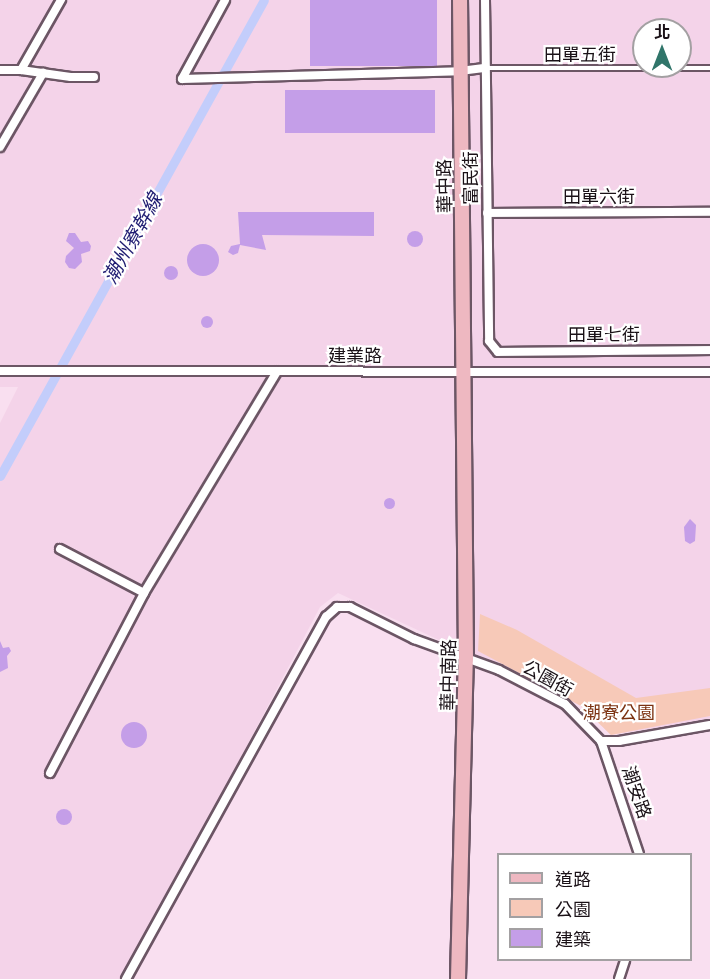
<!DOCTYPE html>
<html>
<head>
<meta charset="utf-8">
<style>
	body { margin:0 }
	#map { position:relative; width:710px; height:979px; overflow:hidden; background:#f9dff0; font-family:Barlow,"Noto Sans TC",sans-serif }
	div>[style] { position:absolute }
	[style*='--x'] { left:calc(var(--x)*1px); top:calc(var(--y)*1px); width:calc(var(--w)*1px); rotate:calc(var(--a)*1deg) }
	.built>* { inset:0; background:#f4d3e9 }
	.green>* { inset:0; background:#f7c9b8 }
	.canal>* { height:9px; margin:-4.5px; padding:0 4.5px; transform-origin:4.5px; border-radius:4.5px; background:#c3cdfb }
	.building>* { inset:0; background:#c49ee8; transform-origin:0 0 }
	.round { border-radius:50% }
	.roads { filter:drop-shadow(2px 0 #6c5665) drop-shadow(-2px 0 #6c5665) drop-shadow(0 2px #6c5665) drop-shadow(0 -2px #6c5665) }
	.lane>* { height:4px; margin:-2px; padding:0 2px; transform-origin:2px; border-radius:2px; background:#fff }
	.street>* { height:8px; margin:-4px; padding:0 4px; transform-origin:4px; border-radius:4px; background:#fff }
	.primary>* { height:14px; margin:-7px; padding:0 7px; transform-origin:7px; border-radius:7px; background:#eeb8c1 }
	span { translate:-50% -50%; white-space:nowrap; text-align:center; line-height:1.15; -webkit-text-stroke:4.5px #fff; paint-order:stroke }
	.street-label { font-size:18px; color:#1a1117 }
	.park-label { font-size:18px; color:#7c3211 }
	.water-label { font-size:20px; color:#201d72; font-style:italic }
	.legend { position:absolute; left:497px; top:853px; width:195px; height:108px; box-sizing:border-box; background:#fff; border:2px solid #a3a0a2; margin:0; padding:8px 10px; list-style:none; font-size:18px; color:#1a1117 }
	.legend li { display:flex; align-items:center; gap:12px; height:30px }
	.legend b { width:30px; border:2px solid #a3a0a2 }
	.north { position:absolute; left:632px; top:18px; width:60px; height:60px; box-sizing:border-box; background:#fff; border:2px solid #a3a0a2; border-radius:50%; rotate:0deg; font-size:16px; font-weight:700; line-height:24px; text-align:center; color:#1a1117 }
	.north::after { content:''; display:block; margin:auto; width:21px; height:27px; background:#30756a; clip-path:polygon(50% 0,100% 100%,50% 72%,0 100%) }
</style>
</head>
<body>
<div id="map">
	<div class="built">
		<div style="clip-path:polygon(evenodd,0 0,710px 0,710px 720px,611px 735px,581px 706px,338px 593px,320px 607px,124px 979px,0 979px,0 423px,18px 387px,0 387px,0 0,644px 30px,680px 30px,680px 66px,644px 66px,644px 30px)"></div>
	</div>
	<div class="green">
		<div style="clip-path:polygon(480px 614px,517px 630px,636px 698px,710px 688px,710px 716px,611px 735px,581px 706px,478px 651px)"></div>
	</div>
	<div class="canal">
		<div style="--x:0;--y:476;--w:544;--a:-60.99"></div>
	</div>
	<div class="building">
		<div style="left:310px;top:0;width:127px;height:66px"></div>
		<div style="left:285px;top:90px;width:150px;height:43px"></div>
		<div style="clip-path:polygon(238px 212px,374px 212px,374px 236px,262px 235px,266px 250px,240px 245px,238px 253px,233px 255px,228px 252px,231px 246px,240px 244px)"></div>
		<div class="round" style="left:407px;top:231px;width:16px;height:16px"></div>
		<div style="clip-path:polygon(69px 233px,75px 233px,81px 242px,88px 241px,91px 246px,90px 251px,81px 254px,82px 262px,75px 269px,69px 268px,65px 262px,66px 256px,74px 248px,66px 241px)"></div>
		<div class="round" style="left:187px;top:244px;width:32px;height:32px"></div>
		<div class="round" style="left:164px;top:266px;width:14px;height:14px"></div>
		<div class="round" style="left:201px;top:316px;width:12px;height:12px"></div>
		<div class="round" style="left:383.5px;top:497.5px;width:11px;height:11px"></div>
		<div style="clip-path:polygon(690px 519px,696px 525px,695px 541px,690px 544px,685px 541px,684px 527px)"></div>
		<div style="clip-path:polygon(0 641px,3px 648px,9px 647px,11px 651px,7px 656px,8px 668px,0 672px)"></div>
		<div class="round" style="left:121px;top:722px;width:26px;height:26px"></div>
		<div class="round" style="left:56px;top:809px;width:16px;height:16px"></div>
	</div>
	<div class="roads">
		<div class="lane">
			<div style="--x:487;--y:68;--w:223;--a:0"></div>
		</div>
		<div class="street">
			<div style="--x:485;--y:0;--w:341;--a:89.3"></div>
			<div style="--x:489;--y:341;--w:14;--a:51"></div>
			<div style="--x:498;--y:352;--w:212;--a:-0.5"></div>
			<div style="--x:0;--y:70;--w:21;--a:0"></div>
			<div style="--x:21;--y:70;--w:81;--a:-60.3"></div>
			<div style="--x:21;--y:70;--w:50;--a:8"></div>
			<div style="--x:71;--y:77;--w:23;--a:0"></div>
			<div style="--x:182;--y:79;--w:278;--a:-1.6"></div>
			<div style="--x:460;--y:71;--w:26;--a:-7"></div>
			<div style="--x:182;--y:79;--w:90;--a:-61.4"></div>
			<div style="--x:0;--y:147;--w:86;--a:-59.8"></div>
			<div style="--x:487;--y:213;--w:223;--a:-0.3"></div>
			<div style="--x:0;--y:371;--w:710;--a:0.08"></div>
			<div style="--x:60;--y:549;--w:95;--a:27.6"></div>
			<div style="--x:601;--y:741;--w:119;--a:71.4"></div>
			<div style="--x:50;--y:773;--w:203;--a:-62.4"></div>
			<div style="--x:144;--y:593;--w:258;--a:-59"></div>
			<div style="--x:126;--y:979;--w:414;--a:-61.1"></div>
			<div style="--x:326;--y:617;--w:15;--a:-42"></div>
			<div style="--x:337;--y:607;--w:13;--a:0"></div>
			<div style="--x:350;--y:607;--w:72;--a:26.6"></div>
			<div style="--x:414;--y:639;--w:90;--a:20"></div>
			<div style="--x:499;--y:670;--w:74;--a:27.3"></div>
			<div style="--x:565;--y:704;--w:52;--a:45.8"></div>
			<div style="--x:601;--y:741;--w:18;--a:0"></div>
			<div style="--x:619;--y:741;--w:92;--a:-10"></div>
			<div style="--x:619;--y:979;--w:20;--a:-72"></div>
		</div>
		<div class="primary">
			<div style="--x:458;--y:979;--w:320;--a:-88.6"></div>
			<div style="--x:466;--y:659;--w:659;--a:-90.52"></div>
		</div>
	</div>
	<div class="street-label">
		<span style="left:580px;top:54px">田單五街</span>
		<span style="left:470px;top:178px;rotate:-90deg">富民街</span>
		<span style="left:444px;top:186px;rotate:-91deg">華中路</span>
		<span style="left:599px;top:196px">田單六街</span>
		<span style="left:604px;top:334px">田單七街</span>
		<span style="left:355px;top:355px">建業路</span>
		<span style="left:448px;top:675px;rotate:-89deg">華中南路</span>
		<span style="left:548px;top:678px;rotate:29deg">公園街</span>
		<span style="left:637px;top:792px;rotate:71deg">潮安路</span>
	</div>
	<div class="park-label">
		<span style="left:619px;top:712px">潮寮公園</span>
	</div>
	<div class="water-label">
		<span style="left:132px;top:238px;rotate:-61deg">潮州寮幹線</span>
	</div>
	<ul class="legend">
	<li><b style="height:8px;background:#eeb8c1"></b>道路</li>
	<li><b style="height:16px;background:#f7c9b8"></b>公園</li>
	<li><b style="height:16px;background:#c49ee8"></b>建築</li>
	</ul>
	<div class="north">北</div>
</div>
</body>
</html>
